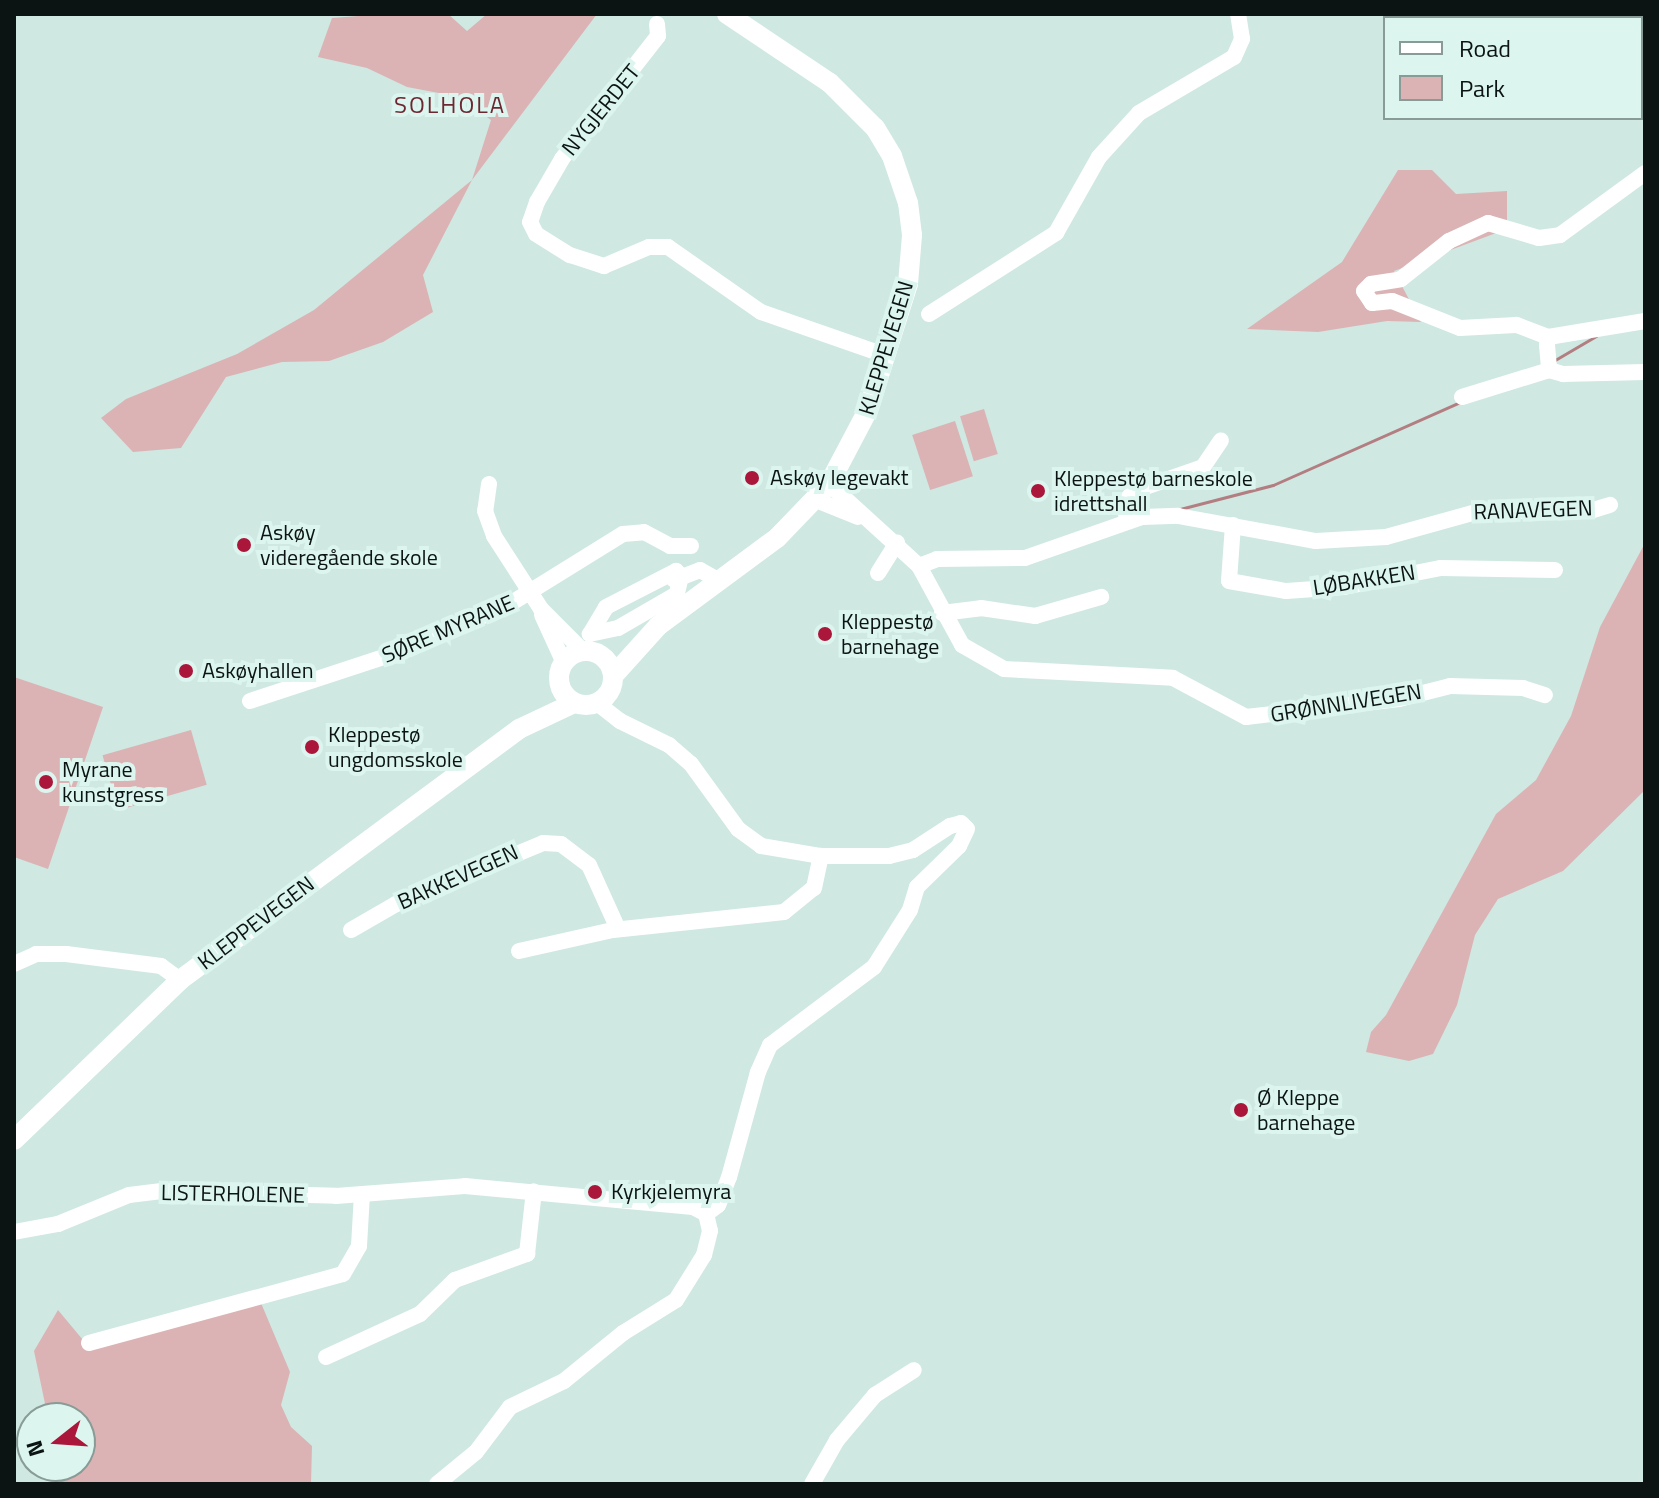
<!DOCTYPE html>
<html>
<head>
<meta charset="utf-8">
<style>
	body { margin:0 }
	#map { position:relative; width:1659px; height:1498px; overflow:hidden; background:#cfe8e2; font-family:"Titillium Web",sans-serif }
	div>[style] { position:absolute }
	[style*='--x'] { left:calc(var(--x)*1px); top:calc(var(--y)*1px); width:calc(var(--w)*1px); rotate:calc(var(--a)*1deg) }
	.green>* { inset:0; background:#dbb3b4; transform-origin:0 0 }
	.stream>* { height:3px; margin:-1.5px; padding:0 1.5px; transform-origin:1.5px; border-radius:1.5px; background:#b37e81 }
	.minor>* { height:16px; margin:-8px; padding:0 8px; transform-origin:8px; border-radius:8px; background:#fff }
	.major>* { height:20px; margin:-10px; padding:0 10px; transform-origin:10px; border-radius:10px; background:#fff }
	.major>.ring { margin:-10px; padding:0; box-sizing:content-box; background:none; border:20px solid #fff; border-radius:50% }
	.dots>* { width:22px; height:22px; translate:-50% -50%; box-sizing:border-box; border:4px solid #dcf5ef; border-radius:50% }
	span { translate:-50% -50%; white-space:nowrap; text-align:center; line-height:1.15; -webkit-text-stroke:8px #dcf5ef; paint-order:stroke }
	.street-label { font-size:22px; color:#0b1412 }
	.poi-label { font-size:22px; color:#0b1412 }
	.left { translate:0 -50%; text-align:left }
	.neighbourhood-label { font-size:24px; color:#6d2731; letter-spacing:2px }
	.frame { position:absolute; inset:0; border:16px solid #0b1412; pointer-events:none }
	.legend { position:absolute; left:1383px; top:16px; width:260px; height:104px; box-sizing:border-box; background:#dcf5ef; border:2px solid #889b97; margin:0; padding:10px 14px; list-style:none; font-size:24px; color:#0b1412 }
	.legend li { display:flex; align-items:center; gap:16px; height:40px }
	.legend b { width:40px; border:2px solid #889b97 }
	.north { position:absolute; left:16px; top:1402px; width:80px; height:80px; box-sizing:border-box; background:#dcf5ef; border:2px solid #889b97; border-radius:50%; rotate:253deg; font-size:22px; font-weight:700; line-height:32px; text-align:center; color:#0b1412 }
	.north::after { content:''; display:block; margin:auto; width:28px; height:36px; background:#ab163b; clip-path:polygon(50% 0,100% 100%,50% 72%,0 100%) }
</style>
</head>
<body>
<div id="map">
	<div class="green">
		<div style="clip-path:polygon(385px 14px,448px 14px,467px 31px,487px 14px,597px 14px,472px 180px,423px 275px,433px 312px,383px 342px,329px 361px,282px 362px,226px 377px,181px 448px,133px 452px,101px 418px,126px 399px,237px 354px,314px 310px,472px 180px,491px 120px,460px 97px,407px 87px,367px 68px,318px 57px,332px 18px)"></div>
		<div style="clip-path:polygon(1398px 170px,1432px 170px,1456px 194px,1507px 191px,1507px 229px,1394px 271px,1421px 322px,1387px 321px,1318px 332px,1247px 329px,1342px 262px)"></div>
		<div style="left:984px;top:409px;width:47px;height:25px;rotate:73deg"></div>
		<div style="left:955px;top:421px;width:58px;height:45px;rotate:72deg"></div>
		<div style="clip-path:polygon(1645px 543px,1645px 790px,1563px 871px,1498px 899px,1475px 935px,1457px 1005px,1433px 1054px,1409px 1061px,1366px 1052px,1371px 1032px,1386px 1015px,1496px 814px,1536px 780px,1571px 716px,1600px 627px)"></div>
		<div style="clip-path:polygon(14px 677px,103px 707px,48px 869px,14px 857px)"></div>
		<div style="left:191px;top:730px;width:57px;height:92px;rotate:74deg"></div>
		<div style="clip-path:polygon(261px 1303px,290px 1372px,281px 1405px,291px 1427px,312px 1446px,311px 1484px,60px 1484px,66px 1466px,80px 1466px,80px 1418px,48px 1418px,34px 1351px,58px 1310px,83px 1340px)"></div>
	</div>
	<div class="stream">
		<div style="--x:1555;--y:360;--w:48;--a:-30.3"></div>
		<div style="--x:1180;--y:509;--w:96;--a:-14.5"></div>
		<div style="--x:1273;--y:485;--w:205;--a:-23.9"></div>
	</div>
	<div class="minor">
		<div style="--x:657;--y:24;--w:12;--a:85"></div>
		<div style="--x:658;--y:36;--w:156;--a:128"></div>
		<div style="--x:562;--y:159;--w:50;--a:120.2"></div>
		<div style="--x:537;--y:202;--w:21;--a:109"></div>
		<div style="--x:530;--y:222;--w:13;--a:63"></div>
		<div style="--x:536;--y:234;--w:40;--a:32"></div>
		<div style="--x:570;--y:255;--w:36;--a:18"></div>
		<div style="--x:604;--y:266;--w:49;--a:-22.9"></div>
		<div style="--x:649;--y:247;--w:19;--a:0"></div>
		<div style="--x:668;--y:247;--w:113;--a:35"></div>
		<div style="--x:761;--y:312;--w:133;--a:19.2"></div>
		<div style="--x:1645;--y:88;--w:6;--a:90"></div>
		<div style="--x:929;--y:314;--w:151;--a:-32.5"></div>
		<div style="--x:1056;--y:233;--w:87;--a:-60.5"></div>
		<div style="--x:1099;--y:157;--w:59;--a:-47.7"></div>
		<div style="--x:1139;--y:113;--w:110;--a:-30.5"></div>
		<div style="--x:1234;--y:57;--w:20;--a:-66"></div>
		<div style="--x:1242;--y:39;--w:25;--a:-99"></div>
		<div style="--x:1645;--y:321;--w:98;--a:170.6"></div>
		<div style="--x:1548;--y:337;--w:8;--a:97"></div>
		<div style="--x:1547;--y:345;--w:25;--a:85"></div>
		<div style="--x:1549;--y:370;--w:15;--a:16"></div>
		<div style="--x:1563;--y:374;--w:82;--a:-1.4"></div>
		<div style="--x:1548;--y:337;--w:34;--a:-159"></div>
		<div style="--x:1516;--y:325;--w:56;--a:176.9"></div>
		<div style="--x:1460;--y:328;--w:73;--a:-158.3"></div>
		<div style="--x:1392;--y:301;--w:20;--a:174"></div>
		<div style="--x:1372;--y:303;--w:14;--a:-124"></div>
		<div style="--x:1364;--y:291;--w:10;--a:-45"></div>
		<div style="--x:1371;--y:284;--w:30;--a:-9"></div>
		<div style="--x:1401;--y:279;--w:61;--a:-38.4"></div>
		<div style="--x:1449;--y:241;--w:43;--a:-24.8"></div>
		<div style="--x:1488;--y:223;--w:53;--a:16.4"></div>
		<div style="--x:1539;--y:238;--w:21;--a:-8"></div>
		<div style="--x:1560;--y:235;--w:105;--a:-36.1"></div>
		<div style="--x:1462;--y:397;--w:91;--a:-17.2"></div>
		<div style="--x:489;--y:484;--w:27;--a:98"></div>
		<div style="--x:485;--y:511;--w:27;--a:70"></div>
		<div style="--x:494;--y:536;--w:87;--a:57.2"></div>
		<div style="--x:541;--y:609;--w:61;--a:45"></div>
		<div style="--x:829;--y:484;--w:122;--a:42.3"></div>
		<div style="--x:919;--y:566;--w:90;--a:61.4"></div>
		<div style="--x:962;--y:645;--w:48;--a:29.7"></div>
		<div style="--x:1004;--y:669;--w:169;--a:3"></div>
		<div style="--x:1173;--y:678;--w:83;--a:28.1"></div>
		<div style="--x:1246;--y:717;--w:154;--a:-6.7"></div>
		<div style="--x:1399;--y:699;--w:53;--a:-14.3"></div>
		<div style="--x:1450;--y:686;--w:73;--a:1.6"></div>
		<div style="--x:1523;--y:688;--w:23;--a:18"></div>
		<div style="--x:816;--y:500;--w:45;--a:22"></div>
		<div style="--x:1127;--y:519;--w:16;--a:-101"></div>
		<div style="--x:1124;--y:503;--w:16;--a:-50"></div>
		<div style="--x:1134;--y:491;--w:73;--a:-19.2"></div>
		<div style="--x:1203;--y:467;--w:32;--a:-56"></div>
		<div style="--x:1233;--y:525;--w:56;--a:94.1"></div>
		<div style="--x:1229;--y:581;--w:58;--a:10"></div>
		<div style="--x:1286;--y:591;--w:58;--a:-3.9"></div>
		<div style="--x:1344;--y:587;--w:99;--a:-11.1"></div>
		<div style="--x:1441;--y:568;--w:114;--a:1"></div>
		<div style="--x:919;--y:566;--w:19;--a:-21"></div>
		<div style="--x:937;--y:559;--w:88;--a:-0.7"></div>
		<div style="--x:1025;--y:558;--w:124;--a:-19.3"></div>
		<div style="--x:1142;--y:517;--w:36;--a:-2"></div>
		<div style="--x:1178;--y:516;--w:140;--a:10.3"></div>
		<div style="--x:1316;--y:541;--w:70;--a:-3.3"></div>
		<div style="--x:1386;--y:537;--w:98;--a:-15.5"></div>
		<div style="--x:1480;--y:511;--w:110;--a:0"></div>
		<div style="--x:1590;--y:511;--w:21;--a:-17"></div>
		<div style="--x:676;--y:571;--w:7;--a:45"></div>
		<div style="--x:681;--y:576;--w:18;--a:103"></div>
		<div style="--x:677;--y:594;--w:68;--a:150"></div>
		<div style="--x:618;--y:628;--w:29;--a:168"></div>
		<div style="--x:590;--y:634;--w:31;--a:-59"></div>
		<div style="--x:606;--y:607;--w:79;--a:-27.2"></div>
		<div style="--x:878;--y:573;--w:36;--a:-58"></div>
		<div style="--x:674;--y:580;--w:28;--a:-21"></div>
		<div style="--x:700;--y:570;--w:23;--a:29"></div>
		<div style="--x:942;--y:613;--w:39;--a:-7"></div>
		<div style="--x:981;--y:608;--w:55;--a:8.4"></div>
		<div style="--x:1035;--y:616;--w:69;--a:-16.1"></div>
		<div style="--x:542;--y:615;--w:53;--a:65.4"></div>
		<div style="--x:250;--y:701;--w:166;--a:-18.2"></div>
		<div style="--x:408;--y:649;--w:111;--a:-23.8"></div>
		<div style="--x:510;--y:604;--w:133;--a:-31.8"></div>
		<div style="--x:623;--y:534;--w:21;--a:-5"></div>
		<div style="--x:644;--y:532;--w:30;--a:28"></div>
		<div style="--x:670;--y:546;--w:21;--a:0"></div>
		<div style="--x:597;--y:703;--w:29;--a:38"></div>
		<div style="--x:620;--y:721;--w:55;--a:26.1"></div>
		<div style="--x:669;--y:745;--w:29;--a:41"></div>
		<div style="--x:691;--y:764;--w:80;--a:54.1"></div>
		<div style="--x:738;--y:829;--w:29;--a:36"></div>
		<div style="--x:761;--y:846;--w:61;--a:9.5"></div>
		<div style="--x:821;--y:856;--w:68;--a:0"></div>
		<div style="--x:889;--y:856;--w:25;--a:-14"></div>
		<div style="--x:913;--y:850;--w:44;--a:-33"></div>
		<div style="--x:950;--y:826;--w:11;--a:-15"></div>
		<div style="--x:961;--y:823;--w:8;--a:45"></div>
		<div style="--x:967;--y:829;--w:19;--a:115"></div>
		<div style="--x:959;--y:846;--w:59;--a:135.7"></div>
		<div style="--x:917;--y:887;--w:24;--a:107"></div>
		<div style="--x:910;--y:910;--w:67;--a:122.3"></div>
		<div style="--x:874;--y:967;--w:130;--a:143.1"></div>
		<div style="--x:770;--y:1045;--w:30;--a:114"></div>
		<div style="--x:758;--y:1072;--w:109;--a:105.4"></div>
		<div style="--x:729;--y:1177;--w:30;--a:111"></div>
		<div style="--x:718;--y:1205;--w:15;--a:143"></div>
		<div style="--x:351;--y:930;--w:52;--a:-30"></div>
		<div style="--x:396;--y:904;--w:159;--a:-22.5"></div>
		<div style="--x:543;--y:843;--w:18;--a:3"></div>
		<div style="--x:561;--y:844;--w:35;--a:37"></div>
		<div style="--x:589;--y:865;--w:70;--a:65.6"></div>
		<div style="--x:519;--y:951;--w:96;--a:-12.6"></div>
		<div style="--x:613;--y:930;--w:172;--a:-6"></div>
		<div style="--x:784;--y:912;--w:38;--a:-39"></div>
		<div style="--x:814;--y:888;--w:33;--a:-78"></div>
		<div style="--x:14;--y:964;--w:24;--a:-24"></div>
		<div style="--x:36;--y:954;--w:30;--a:0"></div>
		<div style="--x:66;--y:954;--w:96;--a:7.2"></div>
		<div style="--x:161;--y:966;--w:24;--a:36"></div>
		<div style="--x:14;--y:1232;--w:45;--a:-10.3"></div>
		<div style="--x:58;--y:1224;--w:77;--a:-22.2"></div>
		<div style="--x:129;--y:1195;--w:33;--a:-7"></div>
		<div style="--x:162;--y:1191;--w:174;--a:1.6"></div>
		<div style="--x:336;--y:1196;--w:129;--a:-4.4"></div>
		<div style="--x:465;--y:1186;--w:229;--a:5.3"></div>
		<div style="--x:693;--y:1207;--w:15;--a:28"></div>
		<div style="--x:89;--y:1343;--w:263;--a:-15.2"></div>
		<div style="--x:343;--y:1274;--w:32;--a:-60"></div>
		<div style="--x:359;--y:1246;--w:52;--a:-86.7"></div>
		<div style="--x:326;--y:1357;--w:103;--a:-24.6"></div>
		<div style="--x:420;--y:1314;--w:49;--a:-44.2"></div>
		<div style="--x:455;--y:1280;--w:77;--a:-19.9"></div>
		<div style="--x:527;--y:1254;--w:63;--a:-83.7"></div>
		<div style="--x:437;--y:1484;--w:50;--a:-39.4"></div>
		<div style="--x:476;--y:1452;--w:56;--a:-52.9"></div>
		<div style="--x:510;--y:1407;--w:60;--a:-25.7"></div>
		<div style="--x:564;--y:1381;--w:76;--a:-39.1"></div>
		<div style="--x:623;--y:1333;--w:62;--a:-31.9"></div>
		<div style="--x:676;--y:1300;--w:53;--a:-58.1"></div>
		<div style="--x:704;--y:1255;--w:25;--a:-76"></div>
		<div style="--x:710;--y:1231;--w:17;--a:-103"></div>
		<div style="--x:812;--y:1484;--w:51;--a:-60.4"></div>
		<div style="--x:837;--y:1440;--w:59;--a:-49.8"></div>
		<div style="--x:875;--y:1395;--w:46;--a:-32.7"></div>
	</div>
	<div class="major">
		<div class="ring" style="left:559px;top:651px;width:34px;height:34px"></div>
		<div style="--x:613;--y:676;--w:67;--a:-48"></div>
		<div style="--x:658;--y:626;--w:148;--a:-36.5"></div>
		<div style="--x:777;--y:538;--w:75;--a:-46.1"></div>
		<div style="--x:829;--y:484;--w:84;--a:-62.2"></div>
		<div style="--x:868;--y:410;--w:132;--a:-72.4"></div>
		<div style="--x:908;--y:284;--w:49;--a:-85.3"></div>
		<div style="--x:912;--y:235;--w:32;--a:-97"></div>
		<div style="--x:908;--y:203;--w:50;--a:-108.8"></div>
		<div style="--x:892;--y:156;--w:33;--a:-121"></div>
		<div style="--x:875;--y:128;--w:64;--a:-135"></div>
		<div style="--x:830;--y:83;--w:124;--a:-146.2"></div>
		<div style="--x:14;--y:1140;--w:231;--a:-43.9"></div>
		<div style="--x:180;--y:980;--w:422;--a:-36.5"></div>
		<div style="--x:519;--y:729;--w:61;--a:-25.3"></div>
	</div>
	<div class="dots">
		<div style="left:752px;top:478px;background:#ab163b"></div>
		<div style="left:1038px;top:491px;background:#ab163b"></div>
		<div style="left:244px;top:545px;background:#ab163b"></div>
		<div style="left:825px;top:634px;background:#ab163b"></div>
		<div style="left:186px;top:671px;background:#ab163b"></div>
		<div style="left:312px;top:747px;background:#ab163b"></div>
		<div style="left:46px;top:782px;background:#ab163b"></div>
		<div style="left:1241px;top:1110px;background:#ab163b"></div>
		<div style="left:595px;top:1192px;background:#ab163b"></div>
	</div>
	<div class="street-label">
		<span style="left:601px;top:110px;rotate:-51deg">NYGJERDET</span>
		<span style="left:886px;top:348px;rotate:-73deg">KLEPPEVEGEN</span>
		<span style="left:1533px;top:510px;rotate:-2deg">RANAVEGEN</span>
		<span style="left:1364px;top:580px;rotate:-9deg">LØBAKKEN</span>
		<span style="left:448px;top:629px;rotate:-23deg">SØRE MYRANE</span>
		<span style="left:1346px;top:703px;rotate:-9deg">GRØNNLIVEGEN</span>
		<span style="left:458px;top:877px;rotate:-24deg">BAKKEVEGEN</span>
		<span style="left:256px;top:923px;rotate:-37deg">KLEPPEVEGEN</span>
		<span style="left:233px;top:1194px;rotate:1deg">LISTERHOLENE</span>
	</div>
	<div class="poi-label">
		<span class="left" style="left:770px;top:478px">Askøy legevakt</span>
		<span class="left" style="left:1054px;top:491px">Kleppestø barneskole<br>idrettshall</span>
		<span class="left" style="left:260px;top:545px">Askøy<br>videregående skole</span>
		<span class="left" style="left:841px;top:634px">Kleppestø<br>barnehage</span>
		<span class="left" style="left:202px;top:671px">Askøyhallen</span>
		<span class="left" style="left:328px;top:747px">Kleppestø<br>ungdomsskole</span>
		<span class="left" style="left:62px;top:782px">Myrane<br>kunstgress</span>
		<span class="left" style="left:1257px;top:1110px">Ø Kleppe<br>barnehage</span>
		<span class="left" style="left:611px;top:1192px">Kyrkjelemyra</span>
	</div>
	<div class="neighbourhood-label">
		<span style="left:450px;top:105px">SOLHOLA</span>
	</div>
	<div class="frame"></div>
	<ul class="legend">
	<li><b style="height:10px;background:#fff"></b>Road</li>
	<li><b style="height:22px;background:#dbb3b4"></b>Park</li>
	</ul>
	<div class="north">N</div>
</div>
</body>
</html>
